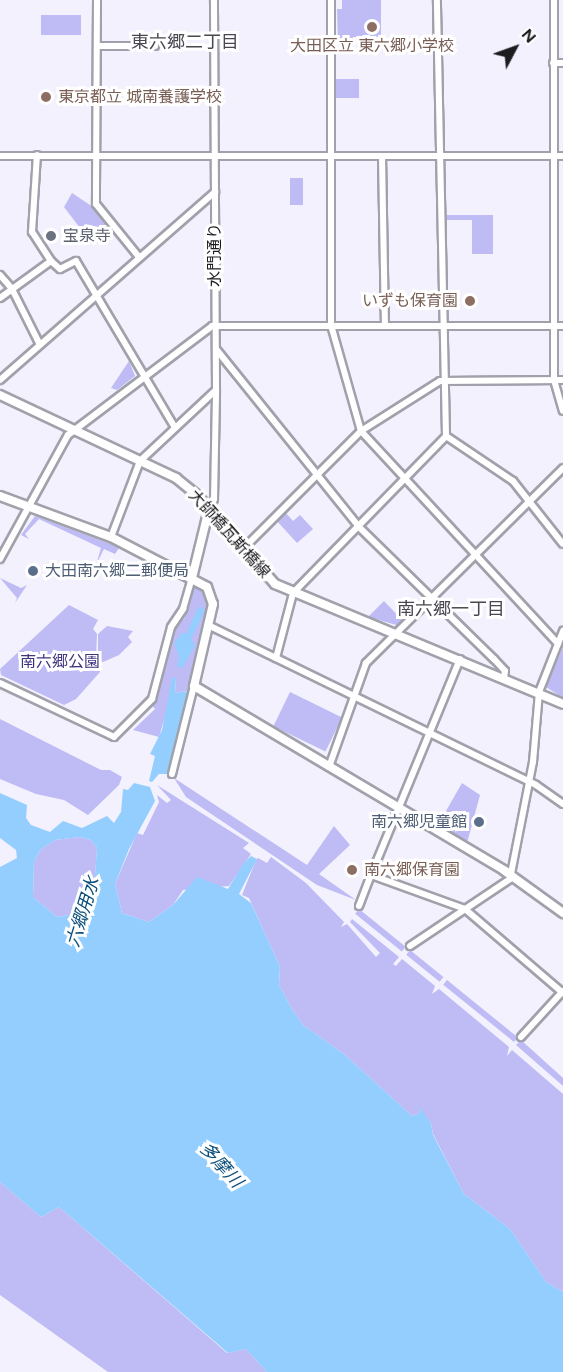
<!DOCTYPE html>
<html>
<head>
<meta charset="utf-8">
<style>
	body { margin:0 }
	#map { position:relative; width:563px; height:1372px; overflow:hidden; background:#f2f1fd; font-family:Figtree,"Noto Sans JP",sans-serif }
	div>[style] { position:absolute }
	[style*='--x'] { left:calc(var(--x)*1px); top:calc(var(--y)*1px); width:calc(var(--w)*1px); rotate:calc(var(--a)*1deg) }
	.green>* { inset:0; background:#bebbf5; transform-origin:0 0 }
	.water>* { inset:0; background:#94ceff }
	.canal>* { height:7px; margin:-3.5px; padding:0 3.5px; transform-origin:3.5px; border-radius:3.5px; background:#94ceff }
	.roads { filter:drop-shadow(2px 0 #a1a1ab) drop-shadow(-2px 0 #a1a1ab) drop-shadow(0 2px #a1a1ab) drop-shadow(0 -2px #a1a1ab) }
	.minor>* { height:6px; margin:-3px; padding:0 3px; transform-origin:3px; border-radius:3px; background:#fff }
	.tertiary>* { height:8px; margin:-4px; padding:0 4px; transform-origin:4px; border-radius:4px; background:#fff }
	.dots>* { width:16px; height:16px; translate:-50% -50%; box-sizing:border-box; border:3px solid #fff; border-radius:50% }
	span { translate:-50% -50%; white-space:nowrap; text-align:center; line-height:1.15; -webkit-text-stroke:6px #fff; paint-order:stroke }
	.education-label { font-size:16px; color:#785e54 }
	.left { translate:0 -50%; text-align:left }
	.right { translate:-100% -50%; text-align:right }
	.worship-label { font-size:16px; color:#5b616d }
	.street-label { font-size:16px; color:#1d1d21 }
	.service-label { font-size:16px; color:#4e5e75 }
	.park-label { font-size:16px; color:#413580 }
	.neighbourhood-label { font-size:18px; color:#484851 }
	.water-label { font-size:18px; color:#0c4f7c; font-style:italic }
	.north { position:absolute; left:485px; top:18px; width:60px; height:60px; -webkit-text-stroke:4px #fff; paint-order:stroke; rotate:49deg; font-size:16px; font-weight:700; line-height:24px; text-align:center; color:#1d1d21 }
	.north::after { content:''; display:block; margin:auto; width:21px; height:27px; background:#1d1d21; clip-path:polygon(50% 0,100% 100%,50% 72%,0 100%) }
</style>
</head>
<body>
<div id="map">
	<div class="green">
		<div style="clip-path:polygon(342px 0,381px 0,381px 37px,353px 37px,353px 44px,338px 44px,337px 9px,342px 9px)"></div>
		<div style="left:41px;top:15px;width:40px;height:20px"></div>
		<div style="left:335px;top:79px;width:24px;height:19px"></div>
		<div style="left:290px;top:178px;width:13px;height:27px"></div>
		<div style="clip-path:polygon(72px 193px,102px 213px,109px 227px,90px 241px,64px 207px)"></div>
		<div style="clip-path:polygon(447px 215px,493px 215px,493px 254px,472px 254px,472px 220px,447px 220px)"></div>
		<div style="clip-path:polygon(129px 361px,135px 376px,117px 390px,111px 388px)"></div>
		<div style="clip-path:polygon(285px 512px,293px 521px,300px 515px,313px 529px,297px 543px,276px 520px)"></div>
		<div style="clip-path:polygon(35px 516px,111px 544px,119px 548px,115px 554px,104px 549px,96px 565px,101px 548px,39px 519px,25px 534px,29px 539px,21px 535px)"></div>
		<div style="clip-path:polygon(0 578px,21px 588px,27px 585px,15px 603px,17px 598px)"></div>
		<div style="clip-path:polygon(194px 585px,211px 598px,188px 691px,175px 693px,176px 679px,159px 737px,133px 730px,155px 709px,149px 702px,175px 624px,184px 619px)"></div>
		<div style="clip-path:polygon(384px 601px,404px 622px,400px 626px,368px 617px)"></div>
		<div style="clip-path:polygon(69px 605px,98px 620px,93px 629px,97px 634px,96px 657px,100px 672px,76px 699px,64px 705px,1px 675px,0 669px)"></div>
		<div style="clip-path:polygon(107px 626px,133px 631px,128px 637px,132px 642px,119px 655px,103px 662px,98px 659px,98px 634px)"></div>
		<div style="clip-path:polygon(563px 647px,563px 698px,546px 687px)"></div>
		<div style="left:290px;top:692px;width:58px;height:38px;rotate:26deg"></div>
		<div style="clip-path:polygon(0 719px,101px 770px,110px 770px,122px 777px,119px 785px,88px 815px,64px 800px,36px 794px,0 779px)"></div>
		<div style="clip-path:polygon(174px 778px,307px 865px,334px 826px,350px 845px,319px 874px,356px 900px,317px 885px,186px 797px)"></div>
		<div style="clip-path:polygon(462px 783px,480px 795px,467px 843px,438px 825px)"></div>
		<div style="clip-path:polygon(157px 785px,249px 843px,243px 848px,251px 854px,229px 886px,183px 890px,173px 905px,149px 922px,122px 913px,115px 884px,137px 833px,143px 835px,159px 802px,157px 795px,167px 803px,171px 800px)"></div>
		<div style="clip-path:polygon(79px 837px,91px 840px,97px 848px,93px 901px,85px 912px,57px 917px,33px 897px,34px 862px,40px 850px,55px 840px)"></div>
		<div style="clip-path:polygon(271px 857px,306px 883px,344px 922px,341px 927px,347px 924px,376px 957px,380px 953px,350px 922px,352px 919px,399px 957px,393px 964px,396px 966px,402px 959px,435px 986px,432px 994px,439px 989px,509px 1047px,507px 1056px,512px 1050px,563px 1094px,563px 1292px,546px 1282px,510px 1229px,464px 1194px,433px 1134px,431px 1123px,419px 1108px,420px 1113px,412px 1116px,345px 1055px,303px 1025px,292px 1009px,279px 985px,280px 967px,249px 898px,242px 895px,256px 860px,258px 858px,267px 863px)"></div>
		<div style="left:359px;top:909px;width:60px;height:6px;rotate:39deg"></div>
		<div style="left:410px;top:950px;width:43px;height:6px;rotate:39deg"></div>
		<div style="left:447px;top:980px;width:91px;height:6px;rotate:39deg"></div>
		<div style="clip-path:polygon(521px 1040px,563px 1078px,563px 1086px,516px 1045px)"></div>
		<div style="clip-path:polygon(0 1182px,41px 1217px,59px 1207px,227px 1353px,246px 1349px,267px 1372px,108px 1372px,0 1295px)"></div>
	</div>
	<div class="water">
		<div style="clip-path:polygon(182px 633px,189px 634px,195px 646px,182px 668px,177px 667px,179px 656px,174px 643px)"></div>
		<div style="clip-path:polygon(172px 678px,176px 678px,175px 693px,188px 691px,167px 774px,159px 774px,152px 782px,149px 781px,155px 756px,150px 754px,162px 730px)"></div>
		<div style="clip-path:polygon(evenodd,134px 783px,150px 787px,155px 801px,129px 849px,115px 884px,122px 913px,149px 922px,173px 905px,197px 877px,228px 889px,243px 864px,251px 856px,257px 859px,239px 894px,251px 903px,280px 967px,279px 985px,292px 1009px,303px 1025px,345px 1055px,412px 1116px,420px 1113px,418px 1105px,431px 1123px,433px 1135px,464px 1194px,510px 1229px,546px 1282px,563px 1292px,563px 1372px,267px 1372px,246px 1349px,228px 1353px,59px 1207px,41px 1217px,0 1182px,0 867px,17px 858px,16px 850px,0 838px,0 793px,27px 805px,26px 818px,31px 825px,50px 832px,63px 821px,82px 828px,107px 816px,114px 823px,121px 812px,123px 789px,128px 790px,134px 783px,79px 837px,91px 840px,97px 848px,93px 901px,85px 912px,57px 917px,33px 897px,34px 862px,40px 850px,55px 840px,79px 837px)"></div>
	</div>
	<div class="canal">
		<div style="--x:189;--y:634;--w:26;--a:-65"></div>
	</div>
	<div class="roads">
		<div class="minor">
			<div style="--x:97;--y:0;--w:204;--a:90.3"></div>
			<div style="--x:96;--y:204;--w:68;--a:50.9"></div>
			<div style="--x:331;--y:0;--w:325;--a:90"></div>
			<div style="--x:331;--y:325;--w:110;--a:74.2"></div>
			<div style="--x:361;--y:431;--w:290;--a:47.2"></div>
			<div style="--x:554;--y:0;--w:380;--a:90"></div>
			<div style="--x:554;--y:380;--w:32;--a:74"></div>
			<div style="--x:97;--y:46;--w:58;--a:0"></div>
			<div style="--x:553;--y:63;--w:10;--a:0"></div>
			<div style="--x:0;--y:156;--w:563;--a:0"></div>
			<div style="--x:382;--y:156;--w:169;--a:89"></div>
			<div style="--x:51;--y:261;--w:12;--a:42"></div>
			<div style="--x:60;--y:269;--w:18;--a:-27"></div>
			<div style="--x:76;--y:261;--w:194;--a:59.3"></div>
			<div style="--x:0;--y:275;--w:18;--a:49"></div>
			<div style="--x:12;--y:289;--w:60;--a:63.4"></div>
			<div style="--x:0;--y:298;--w:63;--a:-36"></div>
			<div style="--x:51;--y:261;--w:35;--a:-123"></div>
			<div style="--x:32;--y:232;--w:77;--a:-86.3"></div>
			<div style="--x:216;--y:349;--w:228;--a:51.2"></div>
			<div style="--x:359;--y:527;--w:189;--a:44.4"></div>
			<div style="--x:494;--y:659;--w:16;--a:47"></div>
			<div style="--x:505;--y:671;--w:6;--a:99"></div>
			<div style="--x:0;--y:380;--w:286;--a:-41.2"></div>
			<div style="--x:446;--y:436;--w:81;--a:33.9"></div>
			<div style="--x:513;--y:481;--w:80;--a:51.6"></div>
			<div style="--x:209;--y:509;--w:11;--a:-63"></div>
			<div style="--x:214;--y:499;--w:109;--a:-88.9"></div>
			<div style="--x:216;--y:390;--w:390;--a:-90.3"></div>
			<div style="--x:111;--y:537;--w:81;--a:-69.1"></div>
			<div style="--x:140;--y:461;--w:104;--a:-43.1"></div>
			<div style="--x:243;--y:549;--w:167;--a:-45"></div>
			<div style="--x:361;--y:431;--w:93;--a:-32.3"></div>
			<div style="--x:440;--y:381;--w:123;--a:-0.5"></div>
			<div style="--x:0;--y:559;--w:141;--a:-61.3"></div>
			<div style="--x:68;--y:435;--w:181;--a:-37.1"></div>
			<div style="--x:212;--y:326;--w:351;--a:0"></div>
			<div style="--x:208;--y:625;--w:76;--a:25.9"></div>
			<div style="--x:276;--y:658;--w:67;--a:-75.3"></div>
			<div style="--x:293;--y:593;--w:219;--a:-45.7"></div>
			<div style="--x:446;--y:436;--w:436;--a:-91.2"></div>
			<div style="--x:276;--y:658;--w:289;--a:26"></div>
			<div style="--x:536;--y:785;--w:33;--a:35"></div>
			<div style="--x:460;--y:659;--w:234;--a:112.4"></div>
			<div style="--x:371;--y:875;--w:100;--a:19.9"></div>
			<div style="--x:465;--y:909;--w:129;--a:40.6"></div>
			<div style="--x:0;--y:683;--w:126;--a:25.3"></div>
			<div style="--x:114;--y:737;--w:54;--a:-45"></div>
			<div style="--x:152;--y:699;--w:74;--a:-75.2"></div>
			<div style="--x:171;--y:627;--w:22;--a:-56"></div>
			<div style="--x:183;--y:609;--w:32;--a:-74"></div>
			<div style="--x:329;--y:767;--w:110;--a:-70.4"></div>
			<div style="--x:366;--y:663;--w:277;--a:-44.7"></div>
			<div style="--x:172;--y:774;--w:91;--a:-76"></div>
			<div style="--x:359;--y:906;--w:33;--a:-69"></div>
			<div style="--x:410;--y:946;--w:120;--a:-33.8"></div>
			<div style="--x:510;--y:879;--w:119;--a:-78.9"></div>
			<div style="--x:533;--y:762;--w:70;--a:-85.1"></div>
			<div style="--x:539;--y:692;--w:66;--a:-68.5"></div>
			<div style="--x:521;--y:1037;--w:62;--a:-47.6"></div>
		</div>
		<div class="tertiary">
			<div style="--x:0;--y:395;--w:195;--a:25.2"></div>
			<div style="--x:176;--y:478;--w:28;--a:39"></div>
			<div style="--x:198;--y:496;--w:117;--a:48.8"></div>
			<div style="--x:275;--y:584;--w:312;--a:22.6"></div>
			<div style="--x:0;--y:496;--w:118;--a:20.3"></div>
			<div style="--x:111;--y:537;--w:108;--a:27.5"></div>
			<div style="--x:207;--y:587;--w:18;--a:71"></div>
			<div style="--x:213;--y:604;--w:84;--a:103"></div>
			<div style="--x:194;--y:686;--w:362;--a:30.7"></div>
			<div style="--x:505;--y:871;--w:72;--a:35.9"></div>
			<div style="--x:192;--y:578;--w:71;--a:-76.2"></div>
		</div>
	</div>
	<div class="dots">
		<div style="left:372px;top:27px;background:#8d6e63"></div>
		<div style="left:46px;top:97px;background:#8d6e63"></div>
		<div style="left:51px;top:236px;background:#6b7280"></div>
		<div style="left:470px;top:301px;background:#8d6e63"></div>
		<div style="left:33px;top:571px;background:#5c6f8a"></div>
		<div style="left:479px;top:822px;background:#5c6f8a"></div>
		<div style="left:352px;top:870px;background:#8d6e63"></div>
	</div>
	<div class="education-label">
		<span style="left:372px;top:46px">大田区立 東六郷小学校</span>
		<span class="left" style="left:58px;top:97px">東京都立 城南養護学校</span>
		<span class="right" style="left:458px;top:301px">いずも保育園</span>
		<span class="left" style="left:364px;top:870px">南六郷保育園</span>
	</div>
	<div class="worship-label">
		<span class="left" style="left:63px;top:236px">宝泉寺</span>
	</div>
	<div class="street-label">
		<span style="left:215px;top:255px;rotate:-90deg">水門通り</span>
		<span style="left:229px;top:534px;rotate:48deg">大師橋瓦斯橋線</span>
	</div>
	<div class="service-label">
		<span class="left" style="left:45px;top:571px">大田南六郷二郵便局</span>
		<span class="right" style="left:467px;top:822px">南六郷児童館</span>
	</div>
	<div class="park-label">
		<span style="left:60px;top:662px">南六郷公園</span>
	</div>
	<div class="neighbourhood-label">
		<span style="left:185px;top:42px">東六郷二丁目</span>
		<span style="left:451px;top:609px">南六郷一丁目</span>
	</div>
	<div class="water-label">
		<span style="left:83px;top:912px;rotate:-73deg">六郷用水</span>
		<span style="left:221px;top:1165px;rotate:48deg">多摩川</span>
	</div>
	<div class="north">N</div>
</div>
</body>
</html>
